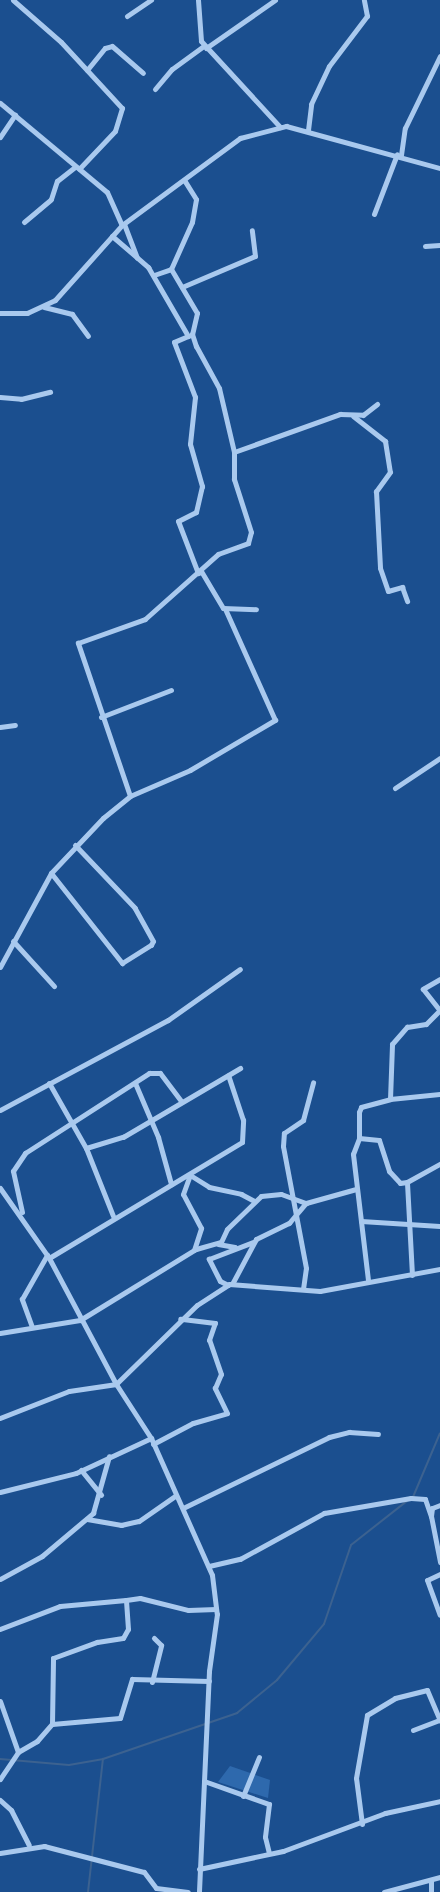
<!DOCTYPE html>
<html>
<head>
<meta charset="utf-8">
<style>
	body { margin:0 }
	#map { position:relative; width:440px; height:1892px; overflow:hidden; background:#1b4f8f; font-family:"DM Sans",sans-serif }
	div>[style] { position:absolute }
	[style*='--x'] { left:calc(var(--x)*1px); top:calc(var(--y)*1px); width:calc(var(--w)*1px); rotate:calc(var(--a)*1deg) }
	.green>* { inset:0; background:#2e69ad }
	.stream>* { height:2px; margin:-1px; padding:0 1px; transform-origin:1px; border-radius:1px; background:#3c6290 }
	.minor>* { height:5px; margin:-2.5px; padding:0 2.5px; transform-origin:2.5px; border-radius:2.5px; background:#a9c9ee }
	span { translate:-50% -50%; white-space:nowrap; text-align:center; line-height:1.15; -webkit-text-stroke:4px #1b4f8f; paint-order:stroke }
</style>
</head>
<body>
<div id="map">
	<div class="green">
		<div style="clip-path:polygon(230px 1766px,270px 1780px,268px 1798px,218px 1782px)"></div>
	</div>
	<div class="stream">
		<div style="--x:413;--y:1497;--w:69;--a:-67.1"></div>
		<div style="--x:0;--y:1759;--w:69;--a:5"></div>
		<div style="--x:69;--y:1765;--w:35;--a:-10"></div>
		<div style="--x:103;--y:1759;--w:142;--a:-18.9"></div>
		<div style="--x:237;--y:1713;--w:52;--a:-39.5"></div>
		<div style="--x:277;--y:1680;--w:73;--a:-50"></div>
		<div style="--x:324;--y:1624;--w:83;--a:-71.1"></div>
		<div style="--x:351;--y:1545;--w:71;--a:-38.2"></div>
		<div style="--x:88;--y:1892;--w:134;--a:-83.6"></div>
	</div>
	<div class="minor">
		<div style="--x:13;--y:0;--w:64;--a:41.2"></div>
		<div style="--x:61;--y:42;--w:90;--a:47.3"></div>
		<div style="--x:122;--y:108;--w:24;--a:107"></div>
		<div style="--x:115;--y:131;--w:52;--a:133.5"></div>
		<div style="--x:198;--y:0;--w:41;--a:85.8"></div>
		<div style="--x:201;--y:41;--w:117;--a:47.4"></div>
		<div style="--x:127;--y:16;--w:29;--a:-34"></div>
		<div style="--x:206;--y:48;--w:84;--a:-34.8"></div>
		<div style="--x:87;--y:70;--w:28;--a:-51"></div>
		<div style="--x:105;--y:48;--w:7;--a:-16"></div>
		<div style="--x:112;--y:46;--w:41;--a:41.1"></div>
		<div style="--x:155;--y:89;--w:26;--a:-50"></div>
		<div style="--x:172;--y:69;--w:39;--a:-36"></div>
		<div style="--x:0;--y:103;--w:139;--a:39.8"></div>
		<div style="--x:107;--y:192;--w:36;--a:66"></div>
		<div style="--x:308;--y:130;--w:26;--a:-83"></div>
		<div style="--x:311;--y:104;--w:42;--a:-64.7"></div>
		<div style="--x:329;--y:66;--w:63;--a:-52.8"></div>
		<div style="--x:367;--y:16;--w:16;--a:-101"></div>
		<div style="--x:0;--y:137;--w:27;--a:-56"></div>
		<div style="--x:401;--y:155;--w:27;--a:-82"></div>
		<div style="--x:405;--y:128;--w:80;--a:-64.1"></div>
		<div style="--x:374;--y:214;--w:64;--a:-69"></div>
		<div style="--x:24;--y:222;--w:35;--a:-40"></div>
		<div style="--x:51;--y:199;--w:19;--a:-72"></div>
		<div style="--x:57;--y:181;--w:23;--a:-38"></div>
		<div style="--x:124;--y:224;--w:36;--a:69"></div>
		<div style="--x:112;--y:236;--w:48;--a:40.7"></div>
		<div style="--x:148;--y:267;--w:80;--a:59.9"></div>
		<div style="--x:188;--y:336;--w:15;--a:157"></div>
		<div style="--x:174;--y:342;--w:59;--a:69.1"></div>
		<div style="--x:195;--y:397;--w:47;--a:96.1"></div>
		<div style="--x:190;--y:444;--w:44;--a:74.1"></div>
		<div style="--x:202;--y:486;--w:27;--a:103"></div>
		<div style="--x:196;--y:512;--w:20;--a:153"></div>
		<div style="--x:178;--y:521;--w:56;--a:69"></div>
		<div style="--x:425;--y:246;--w:15;--a:-4"></div>
		<div style="--x:171;--y:269;--w:51;--a:59.4"></div>
		<div style="--x:197;--y:313;--w:22;--a:103"></div>
		<div style="--x:192;--y:334;--w:13;--a:72"></div>
		<div style="--x:196;--y:346;--w:48;--a:61.3"></div>
		<div style="--x:219;--y:388;--w:66;--a:76.8"></div>
		<div style="--x:154;--y:275;--w:18;--a:-19"></div>
		<div style="--x:171;--y:269;--w:51;--a:-65.9"></div>
		<div style="--x:192;--y:222;--w:23;--a:-80"></div>
		<div style="--x:196;--y:199;--w:22;--a:-122"></div>
		<div style="--x:182;--y:287;--w:79;--a:-23"></div>
		<div style="--x:255;--y:256;--w:26;--a:-97"></div>
		<div style="--x:44;--y:307;--w:29;--a:14"></div>
		<div style="--x:72;--y:314;--w:27;--a:54"></div>
		<div style="--x:0;--y:313;--w:27;--a:0"></div>
		<div style="--x:27;--y:313;--w:31;--a:-25"></div>
		<div style="--x:55;--y:300;--w:101;--a:-48.2"></div>
		<div style="--x:122;--y:225;--w:147;--a:-36.4"></div>
		<div style="--x:240;--y:138;--w:48;--a:-14.6"></div>
		<div style="--x:286;--y:126;--w:160;--a:15.3"></div>
		<div style="--x:0;--y:397;--w:21;--a:5"></div>
		<div style="--x:21;--y:399;--w:30;--a:-14"></div>
		<div style="--x:353;--y:416;--w:41;--a:38"></div>
		<div style="--x:385;--y:441;--w:31;--a:81"></div>
		<div style="--x:390;--y:472;--w:24;--a:126"></div>
		<div style="--x:376;--y:491;--w:77;--a:87"></div>
		<div style="--x:380;--y:568;--w:24;--a:71"></div>
		<div style="--x:388;--y:591;--w:15;--a:-16"></div>
		<div style="--x:402;--y:587;--w:15;--a:70"></div>
		<div style="--x:201;--y:571;--w:43;--a:59.3"></div>
		<div style="--x:223;--y:608;--w:33;--a:2"></div>
		<div style="--x:101;--y:717;--w:75;--a:-21.1"></div>
		<div style="--x:0;--y:727;--w:15;--a:-8"></div>
		<div style="--x:395;--y:788;--w:54;--a:-33.7"></div>
		<div style="--x:130;--y:796;--w:162;--a:-108.8"></div>
		<div style="--x:78;--y:643;--w:71;--a:-19.7"></div>
		<div style="--x:145;--y:619;--w:98;--a:-41.7"></div>
		<div style="--x:218;--y:554;--w:32;--a:-20"></div>
		<div style="--x:248;--y:543;--w:11;--a:-75"></div>
		<div style="--x:251;--y:532;--w:56;--a:-107.8"></div>
		<div style="--x:234;--y:479;--w:27;--a:-90"></div>
		<div style="--x:234;--y:452;--w:113;--a:-19.7"></div>
		<div style="--x:340;--y:414;--w:23;--a:2"></div>
		<div style="--x:363;--y:415;--w:18;--a:-38"></div>
		<div style="--x:51;--y:873;--w:115;--a:51.7"></div>
		<div style="--x:122;--y:963;--w:34;--a:-32"></div>
		<div style="--x:151;--y:945;--w:4;--a:-63"></div>
		<div style="--x:153;--y:941;--w:38;--a:-119"></div>
		<div style="--x:135;--y:908;--w:87;--a:-133.6"></div>
		<div style="--x:13;--y:941;--w:61;--a:47.7"></div>
		<div style="--x:0;--y:967;--w:107;--a:-61.5"></div>
		<div style="--x:51;--y:873;--w:76;--a:-46.6"></div>
		<div style="--x:103;--y:818;--w:35;--a:-39"></div>
		<div style="--x:130;--y:796;--w:65;--a:-23.4"></div>
		<div style="--x:190;--y:770;--w:99;--a:-30.5"></div>
		<div style="--x:275;--y:720;--w:122;--a:-114.2"></div>
		<div style="--x:440;--y:979;--w:20;--a:150"></div>
		<div style="--x:423;--y:989;--w:28;--a:52"></div>
		<div style="--x:49;--y:1083;--w:75;--a:60.4"></div>
		<div style="--x:86;--y:1148;--w:73;--a:68.3"></div>
		<div style="--x:135;--y:1083;--w:59;--a:66.9"></div>
		<div style="--x:158;--y:1137;--w:49;--a:74.5"></div>
		<div style="--x:390;--y:1099;--w:55;--a:-87.9"></div>
		<div style="--x:392;--y:1044;--w:23;--a:-49"></div>
		<div style="--x:407;--y:1027;--w:19;--a:-9"></div>
		<div style="--x:426;--y:1024;--w:20;--a:-45"></div>
		<div style="--x:0;--y:1110;--w:191;--a:-28.2"></div>
		<div style="--x:168;--y:1020;--w:88;--a:-35.3"></div>
		<div style="--x:359;--y:1138;--w:20;--a:6"></div>
		<div style="--x:379;--y:1140;--w:33;--a:72"></div>
		<div style="--x:389;--y:1171;--w:16;--a:47"></div>
		<div style="--x:400;--y:1183;--w:7;--a:-8"></div>
		<div style="--x:86;--y:1148;--w:39;--a:-17"></div>
		<div style="--x:123;--y:1137;--w:136;--a:-30.5"></div>
		<div style="--x:0;--y:1188;--w:85;--a:55"></div>
		<div style="--x:49;--y:1258;--w:143;--a:62"></div>
		<div style="--x:116;--y:1384;--w:64;--a:57.1"></div>
		<div style="--x:151;--y:1438;--w:150;--a:66"></div>
		<div style="--x:212;--y:1575;--w:39;--a:83"></div>
		<div style="--x:217;--y:1614;--w:58;--a:98"></div>
		<div style="--x:209;--y:1671;--w:221;--a:92.6"></div>
		<div style="--x:22;--y:1212;--w:42;--a:-102.4"></div>
		<div style="--x:13;--y:1171;--w:22;--a:-56"></div>
		<div style="--x:25;--y:1153;--w:148;--a:-32.8"></div>
		<div style="--x:149;--y:1073;--w:11;--a:0"></div>
		<div style="--x:160;--y:1073;--w:35;--a:53"></div>
		<div style="--x:361;--y:1221;--w:79;--a:3.6"></div>
		<div style="--x:218;--y:1244;--w:17;--a:10"></div>
		<div style="--x:194;--y:1250;--w:23;--a:-72"></div>
		<div style="--x:201;--y:1228;--w:38;--a:-118"></div>
		<div style="--x:183;--y:1194;--w:20;--a:-70"></div>
		<div style="--x:190;--y:1175;--w:22;--a:32"></div>
		<div style="--x:209;--y:1187;--w:33;--a:12"></div>
		<div style="--x:241;--y:1194;--w:15;--a:28"></div>
		<div style="--x:49;--y:1258;--w:225;--a:-31"></div>
		<div style="--x:242;--y:1142;--w:22;--a:-87"></div>
		<div style="--x:243;--y:1120;--w:47;--a:-108.4"></div>
		<div style="--x:412;--y:1275;--w:93;--a:-93.1"></div>
		<div style="--x:407;--y:1182;--w:38;--a:-29"></div>
		<div style="--x:368;--y:1280;--w:127;--a:-96.8"></div>
		<div style="--x:353;--y:1154;--w:17;--a:-69"></div>
		<div style="--x:359;--y:1138;--w:26;--a:-90"></div>
		<div style="--x:359;--y:1112;--w:5;--a:-68"></div>
		<div style="--x:361;--y:1107;--w:30;--a:-15"></div>
		<div style="--x:390;--y:1099;--w:50;--a:-5.7"></div>
		<div style="--x:232;--y:1284;--w:51;--a:-61.9"></div>
		<div style="--x:256;--y:1239;--w:37;--a:-26"></div>
		<div style="--x:289;--y:1223;--w:26;--a:-50"></div>
		<div style="--x:228;--y:1285;--w:9;--a:-153"></div>
		<div style="--x:220;--y:1281;--w:25;--a:-117"></div>
		<div style="--x:209;--y:1259;--w:47;--a:-21.1"></div>
		<div style="--x:303;--y:1289;--w:21;--a:-82"></div>
		<div style="--x:306;--y:1268;--w:124;--a:-100.7"></div>
		<div style="--x:283;--y:1146;--w:13;--a:-86"></div>
		<div style="--x:284;--y:1133;--w:23;--a:-34"></div>
		<div style="--x:303;--y:1120;--w:39;--a:-75"></div>
		<div style="--x:32;--y:1327;--w:30;--a:-110"></div>
		<div style="--x:22;--y:1299;--w:51;--a:-60.4"></div>
		<div style="--x:0;--y:1333;--w:81;--a:-9.2"></div>
		<div style="--x:80;--y:1320;--w:136;--a:-31.5"></div>
		<div style="--x:196;--y:1249;--w:26;--a:-16"></div>
		<div style="--x:221;--y:1242;--w:14;--a:-65"></div>
		<div style="--x:227;--y:1229;--w:47;--a:-44.1"></div>
		<div style="--x:261;--y:1196;--w:20;--a:-6"></div>
		<div style="--x:281;--y:1194;--w:27;--a:20"></div>
		<div style="--x:306;--y:1203;--w:52;--a:-15.6"></div>
		<div style="--x:0;--y:1418;--w:74;--a:-21.4"></div>
		<div style="--x:69;--y:1391;--w:48;--a:-8.5"></div>
		<div style="--x:116;--y:1384;--w:113;--a:-44.3"></div>
		<div style="--x:197;--y:1305;--w:38;--a:-33"></div>
		<div style="--x:229;--y:1284;--w:91;--a:4.4"></div>
		<div style="--x:320;--y:1291;--w:122;--a:-10.4"></div>
		<div style="--x:153;--y:1444;--w:45;--a:-27.7"></div>
		<div style="--x:193;--y:1423;--w:35;--a:-16"></div>
		<div style="--x:227;--y:1413;--w:28;--a:-116"></div>
		<div style="--x:215;--y:1388;--w:15;--a:-67"></div>
		<div style="--x:221;--y:1374;--w:36;--a:-109"></div>
		<div style="--x:209;--y:1340;--w:18;--a:-71"></div>
		<div style="--x:215;--y:1323;--w:35;--a:-173"></div>
		<div style="--x:81;--y:1470;--w:32;--a:51"></div>
		<div style="--x:0;--y:1492;--w:78;--a:-14"></div>
		<div style="--x:76;--y:1473;--w:83;--a:-25"></div>
		<div style="--x:440;--y:1505;--w:9;--a:159"></div>
		<div style="--x:432;--y:1508;--w:8;--a:97"></div>
		<div style="--x:431;--y:1516;--w:47;--a:78.9"></div>
		<div style="--x:183;--y:1508;--w:162;--a:-25.9"></div>
		<div style="--x:329;--y:1437;--w:21;--a:-14"></div>
		<div style="--x:349;--y:1432;--w:29;--a:4"></div>
		<div style="--x:87;--y:1519;--w:35;--a:10"></div>
		<div style="--x:121;--y:1525;--w:18;--a:-13"></div>
		<div style="--x:139;--y:1521;--w:44;--a:-34.8"></div>
		<div style="--x:209;--y:1566;--w:32;--a:-13"></div>
		<div style="--x:240;--y:1559;--w:96;--a:-28.7"></div>
		<div style="--x:324;--y:1513;--w:88;--a:-9.8"></div>
		<div style="--x:411;--y:1498;--w:14;--a:4"></div>
		<div style="--x:425;--y:1499;--w:18;--a:71"></div>
		<div style="--x:440;--y:1574;--w:14;--a:155"></div>
		<div style="--x:427;--y:1580;--w:37;--a:70"></div>
		<div style="--x:0;--y:1579;--w:48;--a:-28.7"></div>
		<div style="--x:42;--y:1556;--w:67;--a:-40.1"></div>
		<div style="--x:93;--y:1513;--w:59;--a:-74.3"></div>
		<div style="--x:0;--y:1629;--w:64;--a:-21"></div>
		<div style="--x:60;--y:1606;--w:66;--a:-5.2"></div>
		<div style="--x:152;--y:1682;--w:38;--a:-76"></div>
		<div style="--x:161;--y:1645;--w:10;--a:-135"></div>
		<div style="--x:0;--y:1701;--w:54;--a:70.6"></div>
		<div style="--x:52;--y:1724;--w:66;--a:-89.1"></div>
		<div style="--x:53;--y:1658;--w:47;--a:-20"></div>
		<div style="--x:97;--y:1642;--w:26;--a:-9"></div>
		<div style="--x:123;--y:1638;--w:10;--a:-61"></div>
		<div style="--x:128;--y:1629;--w:29;--a:-94"></div>
		<div style="--x:126;--y:1600;--w:14;--a:-8"></div>
		<div style="--x:140;--y:1598;--w:49;--a:14"></div>
		<div style="--x:188;--y:1610;--w:28;--a:-2"></div>
		<div style="--x:413;--y:1730;--w:28;--a:-21"></div>
		<div style="--x:0;--y:1779;--w:32;--a:-56"></div>
		<div style="--x:18;--y:1752;--w:22;--a:-30"></div>
		<div style="--x:37;--y:1741;--w:23;--a:-49"></div>
		<div style="--x:52;--y:1724;--w:68;--a:-5"></div>
		<div style="--x:120;--y:1718;--w:41;--a:-72.9"></div>
		<div style="--x:132;--y:1679;--w:77;--a:1.5"></div>
		<div style="--x:204;--y:1781;--w:69;--a:19.5"></div>
		<div style="--x:269;--y:1804;--w:33;--a:97"></div>
		<div style="--x:265;--y:1837;--w:16;--a:76"></div>
		<div style="--x:243;--y:1796;--w:42;--a:-67.7"></div>
		<div style="--x:0;--y:1800;--w:15;--a:42"></div>
		<div style="--x:11;--y:1810;--w:39;--a:63"></div>
		<div style="--x:362;--y:1824;--w:46;--a:-97.4"></div>
		<div style="--x:356;--y:1778;--w:64;--a:-80.1"></div>
		<div style="--x:367;--y:1715;--w:33;--a:-31"></div>
		<div style="--x:395;--y:1698;--w:33;--a:-14"></div>
		<div style="--x:427;--y:1690;--w:33;--a:67"></div>
		<div style="--x:0;--y:1853;--w:45;--a:-9"></div>
		<div style="--x:44;--y:1846;--w:103;--a:14.6"></div>
		<div style="--x:144;--y:1872;--w:20;--a:53"></div>
		<div style="--x:156;--y:1888;--w:32;--a:7"></div>
		<div style="--x:199;--y:1869;--w:86;--a:-12.1"></div>
		<div style="--x:283;--y:1851;--w:109;--a:-20.4"></div>
		<div style="--x:385;--y:1813;--w:56;--a:-12.3"></div>
		<div style="--x:431;--y:1880;--w:12;--a:90"></div>
		<div style="--x:384;--y:1892;--w:58;--a:-15"></div>
	</div>
</div>
</body>
</html>
